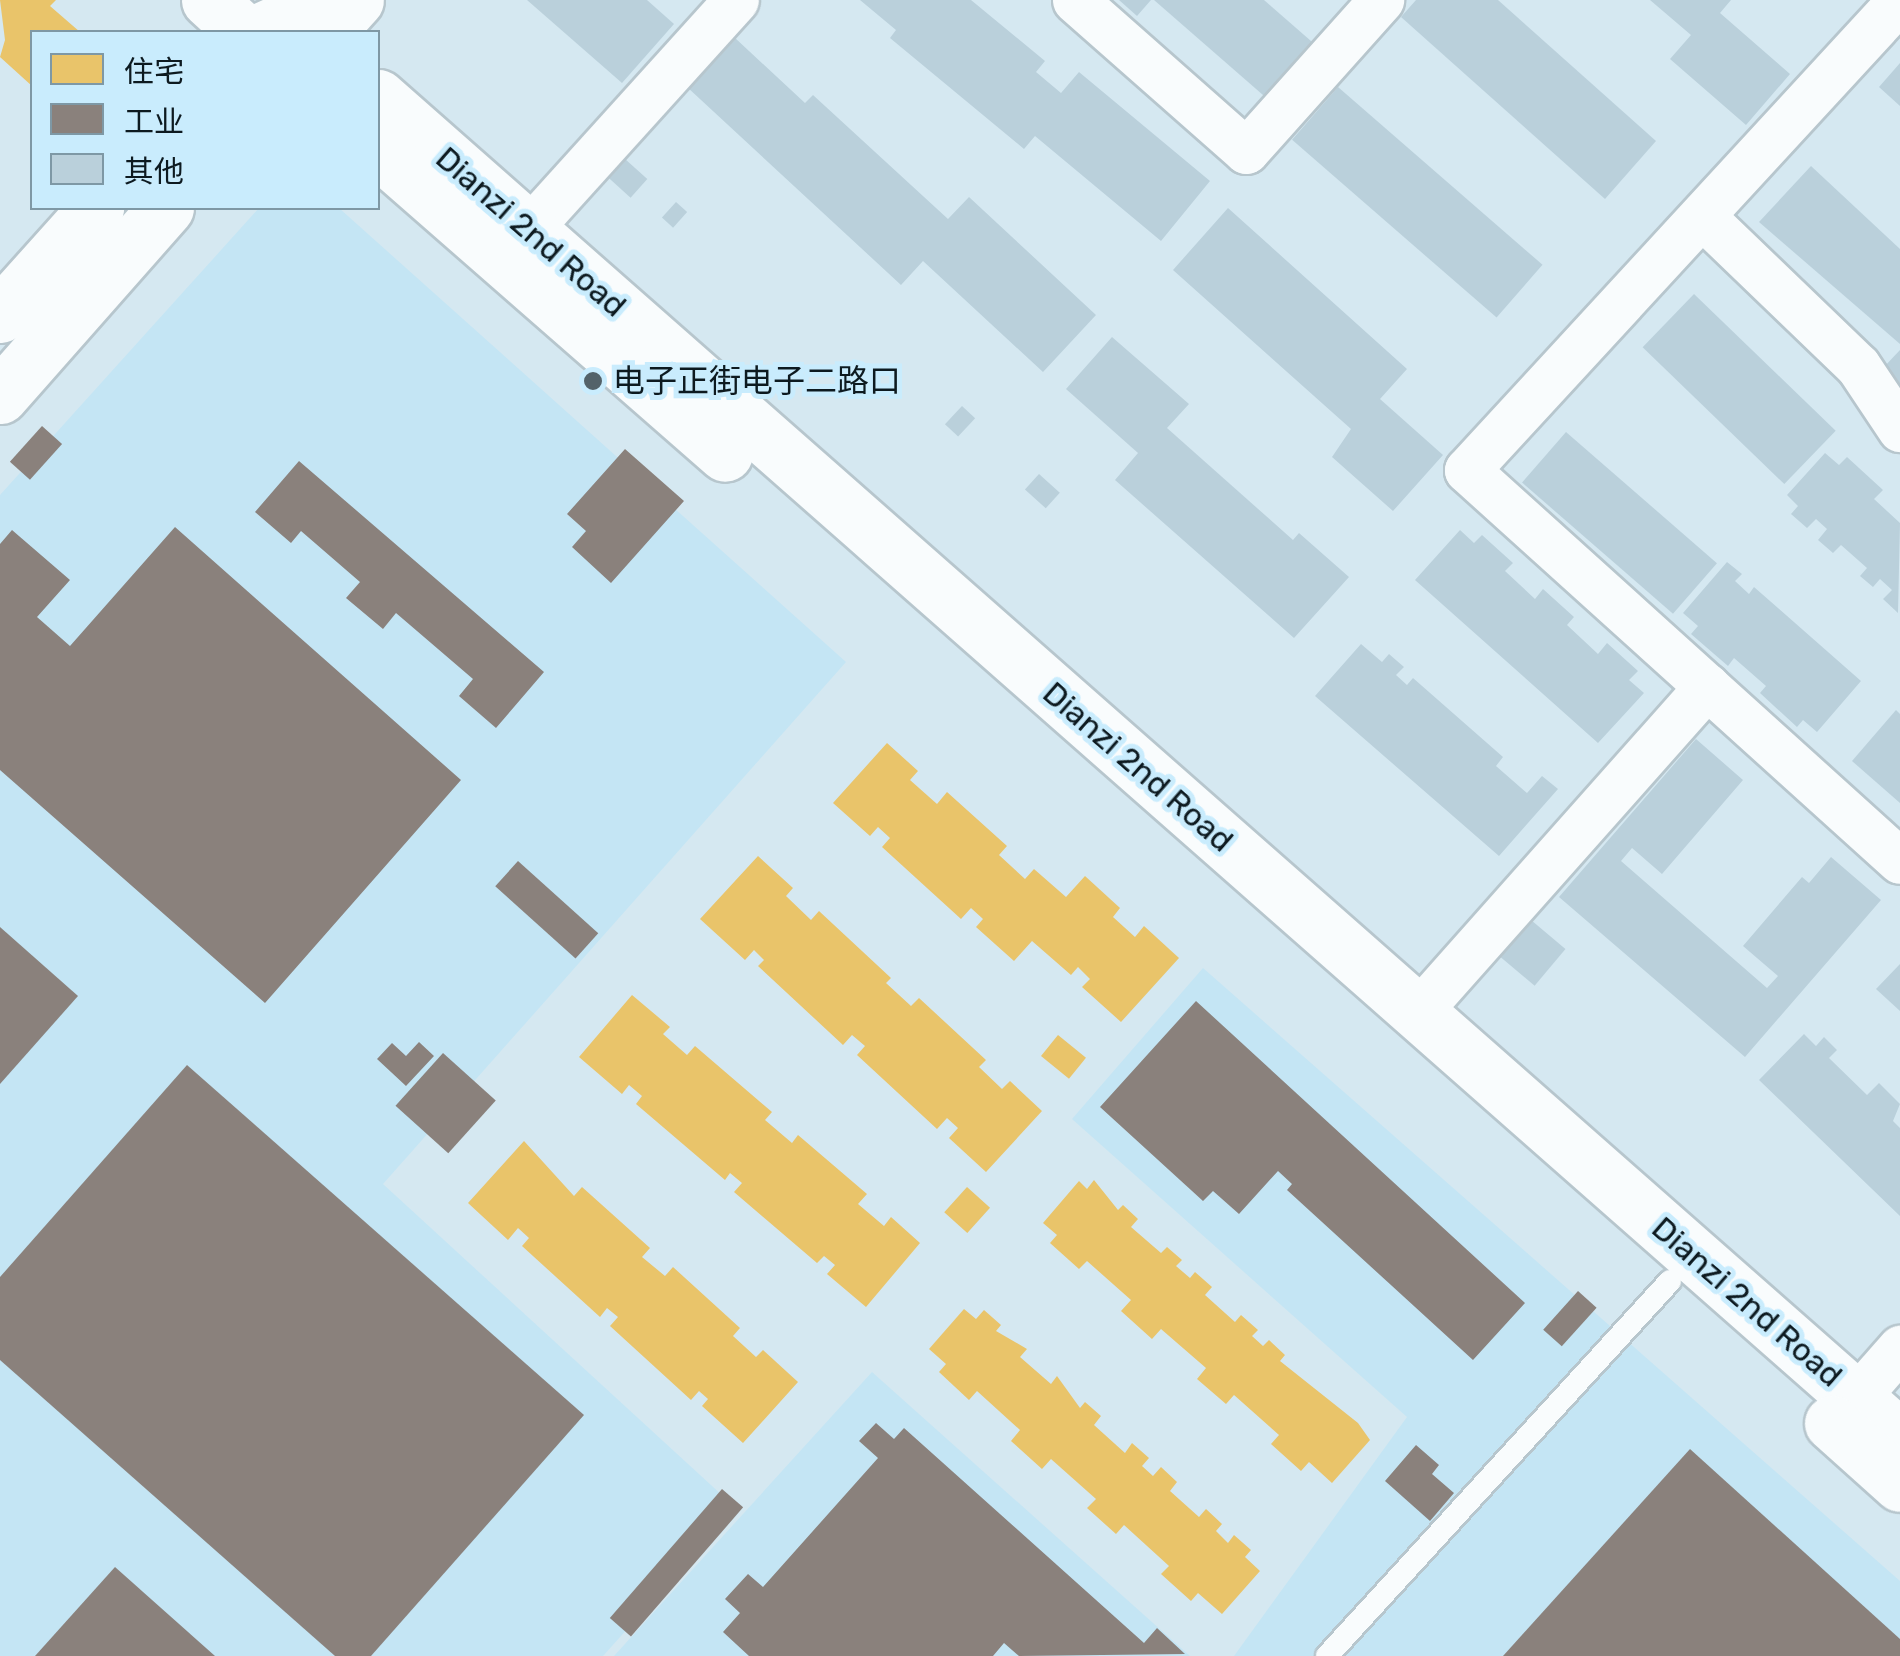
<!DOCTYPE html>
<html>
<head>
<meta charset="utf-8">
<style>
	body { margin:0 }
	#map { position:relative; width:1900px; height:1656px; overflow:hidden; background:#d5e8f1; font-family:Rubik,"Noto Sans SC",sans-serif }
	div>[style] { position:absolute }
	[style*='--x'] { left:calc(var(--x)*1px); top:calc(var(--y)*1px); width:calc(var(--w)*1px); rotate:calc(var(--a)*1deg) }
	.built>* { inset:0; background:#c4e5f4 }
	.homes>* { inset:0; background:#e9c46a; transform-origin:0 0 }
	.industry>* { inset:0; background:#8a817c; transform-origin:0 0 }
	.building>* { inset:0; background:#bad0db; transform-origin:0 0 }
	.roads { filter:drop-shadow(2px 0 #b7c6cd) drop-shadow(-2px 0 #b7c6cd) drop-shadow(0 2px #b7c6cd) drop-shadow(0 -2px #b7c6cd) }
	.service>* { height:22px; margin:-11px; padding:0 11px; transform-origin:11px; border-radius:11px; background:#f9fcfd }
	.minor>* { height:45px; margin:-22.5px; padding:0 22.5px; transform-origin:22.5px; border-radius:22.5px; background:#f9fcfd }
	.secondary>* { height:55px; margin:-27.5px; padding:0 27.5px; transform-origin:27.5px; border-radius:27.5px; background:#f9fcfd }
	.dots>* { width:28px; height:28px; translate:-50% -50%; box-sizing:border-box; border:5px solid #c9ecfd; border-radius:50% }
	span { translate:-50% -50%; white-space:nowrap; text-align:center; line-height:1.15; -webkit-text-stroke:10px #c9ecfd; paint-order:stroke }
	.street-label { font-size:32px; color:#0d1a20 }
	.poi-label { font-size:32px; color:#0d1a20 }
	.left { translate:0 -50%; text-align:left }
	.legend { position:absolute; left:30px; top:30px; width:350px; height:180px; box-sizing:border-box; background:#c9ecfd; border:2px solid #7e98a5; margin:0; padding:12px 18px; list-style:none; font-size:30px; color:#0d1a20 }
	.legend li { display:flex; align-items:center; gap:20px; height:50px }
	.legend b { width:50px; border:2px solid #7e98a5 }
</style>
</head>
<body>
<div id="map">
	<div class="built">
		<div style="clip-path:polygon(259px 208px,339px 208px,846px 662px,383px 1184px,736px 1508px,603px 1656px,0 1656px,0 495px)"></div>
		<div style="clip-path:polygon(1203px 968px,1900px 1581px,1900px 1656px,1234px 1656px,1407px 1417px,1072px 1119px)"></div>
		<div style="clip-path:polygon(872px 1372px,1190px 1656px,614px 1656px)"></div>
	</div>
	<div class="homes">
		<div style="clip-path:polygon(0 0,56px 0,50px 6px,80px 32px,32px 32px,32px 86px,0 57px,5px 40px)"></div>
		<div style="clip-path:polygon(887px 743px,918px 771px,910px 780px,937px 804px,947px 792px,1007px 846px,999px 855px,1025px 879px,1034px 869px,1066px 897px,1085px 876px,1120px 908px,1113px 917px,1135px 937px,1144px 926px,1179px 958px,1121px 1022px,1082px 987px,1090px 979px,1078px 967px,1071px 975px,1032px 941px,1014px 961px,976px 927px,983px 919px,971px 908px,961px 919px,882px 847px,890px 838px,878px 827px,870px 836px,833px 803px)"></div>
		<div style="clip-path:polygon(758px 856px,793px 888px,786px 896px,811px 920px,819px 911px,891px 978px,886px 983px,911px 1006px,919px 998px,986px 1060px,979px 1067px,1002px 1089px,1010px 1081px,1042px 1111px,986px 1172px,949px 1138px,958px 1128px,947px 1118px,937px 1129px,857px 1055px,865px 1046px,852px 1035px,843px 1045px,758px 966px,764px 960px,754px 950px,745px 960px,700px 919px)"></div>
		<div style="clip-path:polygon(632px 995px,670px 1027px,663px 1034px,687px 1055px,695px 1046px,772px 1112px,765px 1120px,792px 1143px,798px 1135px,867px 1194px,858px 1204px,884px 1226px,891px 1217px,920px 1243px,866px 1307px,827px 1274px,835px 1265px,824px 1256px,817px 1263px,734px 1192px,742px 1183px,730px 1173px,725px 1180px,636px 1104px,642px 1096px,629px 1085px,622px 1094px,579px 1057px)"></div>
		<div style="left:1058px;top:1035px;width:36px;height:27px;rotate:39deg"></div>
		<div style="clip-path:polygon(524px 1141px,574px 1196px,582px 1187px,650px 1248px,642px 1257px,665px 1276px,673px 1267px,740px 1328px,733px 1336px,756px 1357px,763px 1350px,798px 1382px,743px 1443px,702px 1406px,708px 1399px,699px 1391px,691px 1400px,610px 1326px,618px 1317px,607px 1308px,600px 1317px,522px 1246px,529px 1238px,518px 1228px,508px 1240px,468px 1203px)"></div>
		<div style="clip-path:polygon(1094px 1180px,1118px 1210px,1123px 1205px,1138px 1219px,1131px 1227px,1161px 1253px,1167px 1247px,1182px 1260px,1176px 1266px,1190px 1278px,1195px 1272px,1212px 1287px,1205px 1295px,1235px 1322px,1241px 1315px,1258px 1330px,1252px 1336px,1263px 1346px,1269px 1340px,1285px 1355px,1280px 1361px,1358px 1423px,1370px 1440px,1332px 1483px,1309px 1462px,1301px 1471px,1271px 1444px,1279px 1435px,1234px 1395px,1226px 1404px,1197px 1379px,1206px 1368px,1161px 1329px,1152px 1339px,1121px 1311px,1131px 1300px,1087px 1261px,1079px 1269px,1050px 1243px,1057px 1235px,1043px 1223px,1079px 1181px,1087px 1189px)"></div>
		<div style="left:967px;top:1187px;width:31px;height:34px;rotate:42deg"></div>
		<div style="clip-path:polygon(964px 1309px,976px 1319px,984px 1310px,1001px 1325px,996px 1331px,1027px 1349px,1020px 1357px,1051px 1384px,1057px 1376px,1080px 1408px,1085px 1402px,1101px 1416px,1094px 1425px,1125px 1453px,1132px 1443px,1149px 1458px,1142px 1466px,1153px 1476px,1161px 1467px,1177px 1482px,1170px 1491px,1199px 1517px,1206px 1509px,1222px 1524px,1216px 1531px,1228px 1543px,1234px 1535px,1251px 1550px,1245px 1557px,1260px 1571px,1222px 1614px,1198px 1593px,1191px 1601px,1161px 1574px,1169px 1566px,1124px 1525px,1116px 1534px,1087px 1508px,1096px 1499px,1051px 1459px,1042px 1469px,1011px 1441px,1020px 1430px,977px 1391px,969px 1400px,939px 1372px,946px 1364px,929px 1349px)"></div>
	</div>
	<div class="industry">
		<div style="left:42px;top:426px;width:27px;height:48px;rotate:42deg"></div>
		<div style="clip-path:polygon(625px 449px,684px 501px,611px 583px,572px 547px,586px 531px,567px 514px)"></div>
		<div style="clip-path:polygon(299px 461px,544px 672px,496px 728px,459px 696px,473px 679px,396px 613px,383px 629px,346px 598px,360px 582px,301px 531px,291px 543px,255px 512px)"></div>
		<div style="clip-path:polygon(175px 527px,461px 780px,265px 1003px,0 770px,0 544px,12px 530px,70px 580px,37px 617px,70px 646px)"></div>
		<div style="left:518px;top:861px;width:108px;height:34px;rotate:42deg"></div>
		<div style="clip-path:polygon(0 927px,78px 996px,0 1084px)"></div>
		<div style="clip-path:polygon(1196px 1001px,1525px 1303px,1473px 1360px,1287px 1190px,1292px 1184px,1278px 1171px,1239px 1214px,1213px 1191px,1203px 1201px,1100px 1107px)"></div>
		<div style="clip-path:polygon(419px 1042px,434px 1056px,406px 1086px,377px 1059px,392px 1043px,406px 1056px)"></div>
		<div style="left:443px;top:1053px;width:71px;height:71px;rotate:42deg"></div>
		<div style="clip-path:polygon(187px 1065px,584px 1415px,371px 1656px,335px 1656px,0 1360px,0 1277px)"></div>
		<div style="left:1578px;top:1291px;width:25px;height:52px;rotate:42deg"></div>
		<div style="clip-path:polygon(876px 1423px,894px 1439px,904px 1428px,1144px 1643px,1157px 1628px,1185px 1654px,1019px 1656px,1004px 1643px,993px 1656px,749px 1656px,723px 1632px,740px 1613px,725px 1599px,748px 1574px,763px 1587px,878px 1458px,859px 1441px)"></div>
		<div style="clip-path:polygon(1416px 1445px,1439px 1465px,1432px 1474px,1454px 1493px,1430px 1521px,1385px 1481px)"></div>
		<div style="clip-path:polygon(1690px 1449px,1900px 1639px,1900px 1656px,1503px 1656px)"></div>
		<div style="left:722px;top:1489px;width:28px;height:171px;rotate:41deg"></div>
		<div style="clip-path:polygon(115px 1567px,215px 1656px,35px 1656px)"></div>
	</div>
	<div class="building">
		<div style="clip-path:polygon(527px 0,647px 0,674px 24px,622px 83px)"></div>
		<div style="clip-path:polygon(860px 0,971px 0,1045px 61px,1036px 72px,1061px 93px,1079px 72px,1210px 181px,1161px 241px,1035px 136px,1024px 149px,890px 38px,896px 30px)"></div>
		<div style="clip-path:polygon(1119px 0,1151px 0,1137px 16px)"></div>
		<div style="clip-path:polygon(1154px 0,1264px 0,1319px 48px,1271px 102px)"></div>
		<div style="clip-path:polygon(1416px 0,1498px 0,1656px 141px,1605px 199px,1401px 17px)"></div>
		<div style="clip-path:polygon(1650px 0,1731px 0,1720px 13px,1790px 74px,1746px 125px,1670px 59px,1691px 35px)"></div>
		<div style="clip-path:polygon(734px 37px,805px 103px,813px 95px,948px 219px,969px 197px,1096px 315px,1043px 372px,923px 261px,901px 285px,687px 87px)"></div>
		<div style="clip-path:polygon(1900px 63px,1900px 106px,1879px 87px)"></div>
		<div style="left:1338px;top:87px;width:271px;height:70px;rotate:41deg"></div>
		<div style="left:625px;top:159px;width:30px;height:25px;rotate:42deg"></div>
		<div style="clip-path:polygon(1811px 166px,1900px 249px,1900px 344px,1759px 222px)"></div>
		<div style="left:676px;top:202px;width:15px;height:21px;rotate:42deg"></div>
		<div style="clip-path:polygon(1228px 208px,1407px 369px,1380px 399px,1443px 455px,1393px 511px,1332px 457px,1351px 429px,1173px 270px)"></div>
		<div style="left:1694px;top:294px;width:197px;height:74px;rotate:44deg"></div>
		<div style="clip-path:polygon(1112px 337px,1189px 404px,1167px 428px,1293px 540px,1299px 533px,1349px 577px,1294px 638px,1115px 480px,1138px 453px,1066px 389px)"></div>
		<div style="clip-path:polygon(1900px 350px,1900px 385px,1883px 368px)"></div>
		<div style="left:962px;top:406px;width:18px;height:25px;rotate:43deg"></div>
		<div style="left:1566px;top:432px;width:200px;height:67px;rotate:41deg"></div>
		<div style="clip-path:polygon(1825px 453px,1839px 465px,1847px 457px,1883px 490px,1874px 499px,1900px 523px,1898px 613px,1883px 599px,1892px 590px,1880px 579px,1873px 587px,1860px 576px,1867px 568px,1841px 545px,1833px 553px,1818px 540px,1827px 529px,1816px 519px,1807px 528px,1791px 514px,1798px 506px,1787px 495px)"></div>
		<div style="left:1039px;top:474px;width:28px;height:21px;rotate:42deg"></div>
		<div style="clip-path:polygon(1460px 530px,1474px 543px,1482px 535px,1513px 563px,1505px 571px,1535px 599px,1543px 589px,1574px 617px,1567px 625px,1598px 654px,1607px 643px,1638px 671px,1629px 680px,1644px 693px,1598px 743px,1415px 580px)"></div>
		<div style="clip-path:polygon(1727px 562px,1742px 574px,1735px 581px,1749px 594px,1754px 587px,1861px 681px,1817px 732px,1803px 720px,1797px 727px,1760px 693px,1766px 686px,1734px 658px,1728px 666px,1691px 634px,1698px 626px,1683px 613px)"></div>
		<div style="clip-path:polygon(1361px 644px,1382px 662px,1389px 654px,1404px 667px,1396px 675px,1407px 685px,1413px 678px,1503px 757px,1496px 766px,1527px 793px,1542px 776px,1558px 789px,1499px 856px,1315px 696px)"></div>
		<div style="clip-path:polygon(1896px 710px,1900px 714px,1900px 803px,1852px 761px)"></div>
		<div style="clip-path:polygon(1696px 739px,1743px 780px,1662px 874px,1632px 848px,1621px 861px,1767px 988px,1778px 976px,1743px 946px,1802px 877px,1809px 883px,1831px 857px,1881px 900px,1745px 1057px,1559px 897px)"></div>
		<div style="left:1531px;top:920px;width:45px;height:48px;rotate:40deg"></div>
		<div style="clip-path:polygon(1900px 964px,1900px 1011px,1876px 989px)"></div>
		<div style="clip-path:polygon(1804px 1034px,1816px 1046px,1824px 1037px,1837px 1050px,1829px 1058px,1867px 1095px,1879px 1083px,1900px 1104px,1893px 1121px,1900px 1128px,1900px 1216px,1759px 1080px)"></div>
	</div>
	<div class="roads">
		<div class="service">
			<div style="--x:1327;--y:1656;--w:508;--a:-47.55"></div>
		</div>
		<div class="minor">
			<div style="--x:1075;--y:0;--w:228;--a:41.4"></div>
			<div style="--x:1246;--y:151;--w:203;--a:-48.2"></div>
			<div style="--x:1900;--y:0;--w:639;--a:132.65"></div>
			<div style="--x:1467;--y:470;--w:583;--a:42.08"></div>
			<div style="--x:1702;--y:216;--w:216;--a:43.9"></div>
			<div style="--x:1858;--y:366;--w:76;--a:56.3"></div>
			<div style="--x:528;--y:230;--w:310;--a:-47.9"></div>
			<div style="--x:1417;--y:1013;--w:437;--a:-48.4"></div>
			<div style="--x:1856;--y:1398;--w:67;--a:-48.7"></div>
		</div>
		<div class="secondary">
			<div style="--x:209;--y:0;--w:47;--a:42.4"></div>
			<div style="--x:257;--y:32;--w:37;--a:-24"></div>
			<div style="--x:291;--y:17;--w:23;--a:-49"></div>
			<div style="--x:327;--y:32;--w:43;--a:-47.8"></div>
			<div style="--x:378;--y:97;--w:2028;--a:41.36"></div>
			<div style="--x:378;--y:150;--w:461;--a:41.2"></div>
			<div style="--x:0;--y:315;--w:144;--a:-48.1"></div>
			<div style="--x:0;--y:396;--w:251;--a:-48.6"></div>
			<div style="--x:1832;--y:1423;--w:91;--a:41.9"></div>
		</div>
	</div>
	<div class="dots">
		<div style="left:593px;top:381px;background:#536269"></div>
	</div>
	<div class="street-label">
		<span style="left:531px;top:232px;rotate:41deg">Dianzi 2nd Road</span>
		<span style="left:1138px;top:767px;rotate:41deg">Dianzi 2nd Road</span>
		<span style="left:1747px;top:1302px;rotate:41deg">Dianzi 2nd Road</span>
	</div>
	<div class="poi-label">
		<span class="left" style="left:613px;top:381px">电子正街电子二路口</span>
	</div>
	<ul class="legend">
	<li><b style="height:28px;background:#e9c46a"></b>住宅</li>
	<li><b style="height:28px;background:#8a817c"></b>工业</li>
	<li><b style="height:28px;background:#bad0db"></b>其他</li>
	</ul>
</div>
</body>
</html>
